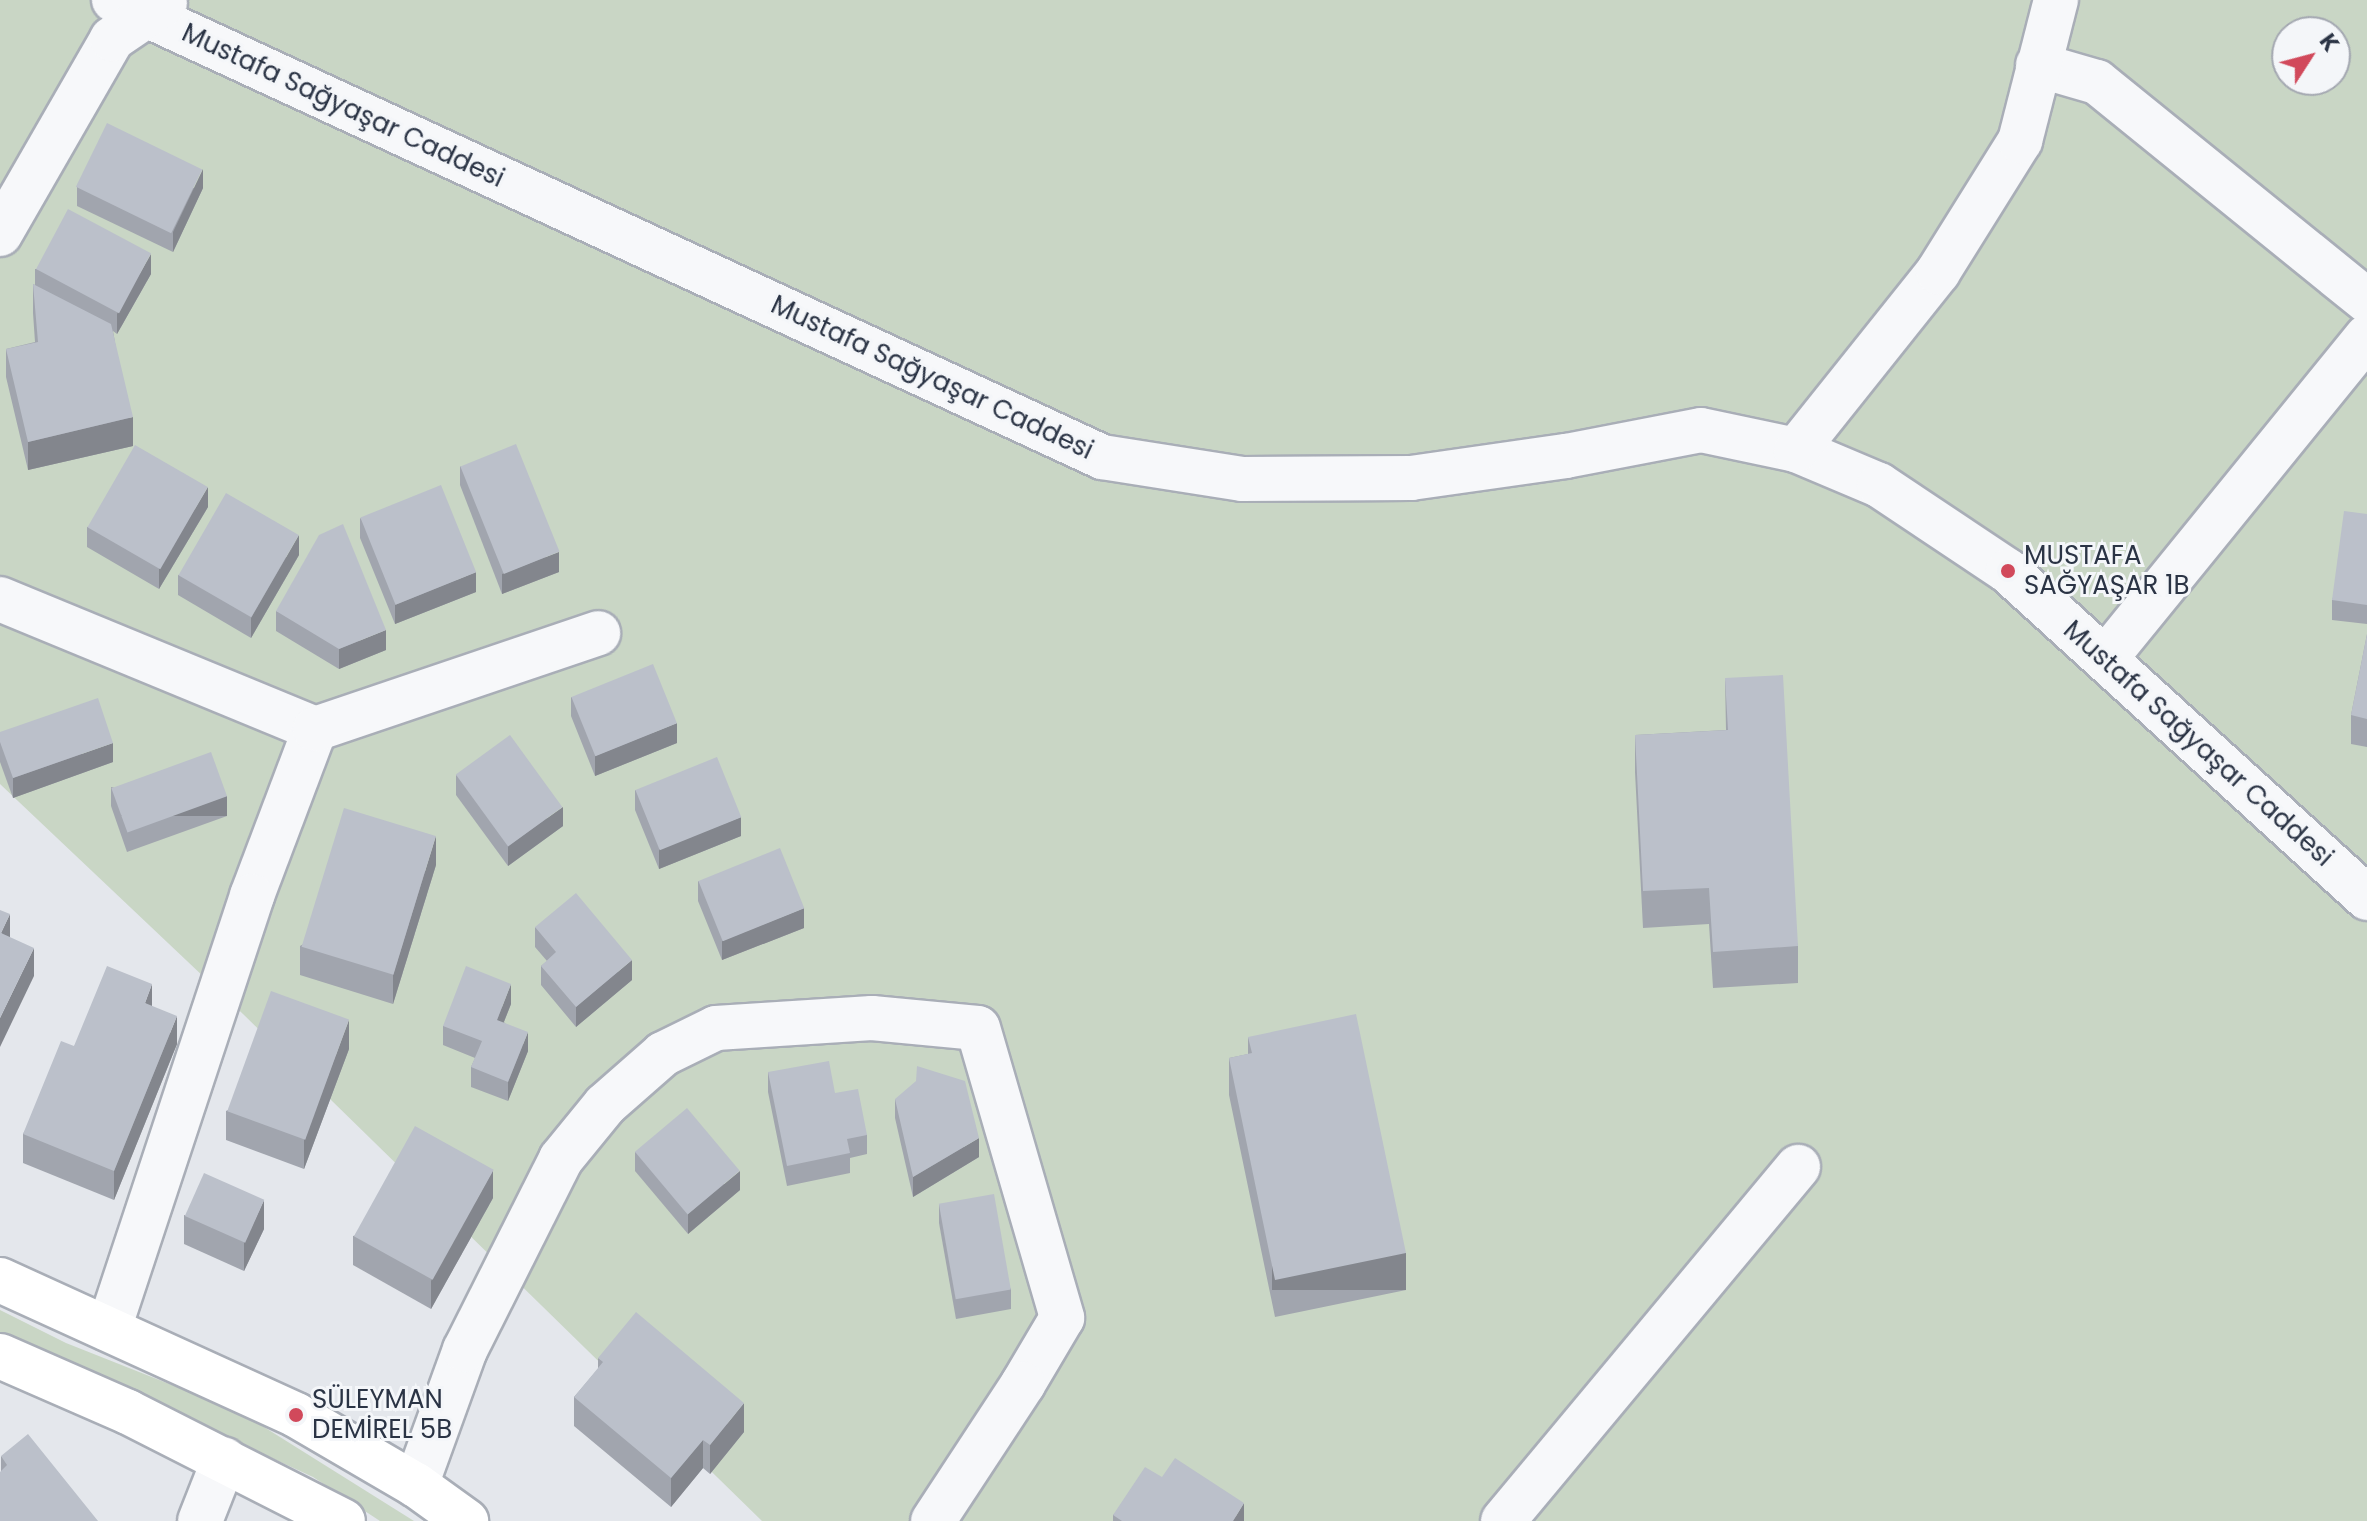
<!DOCTYPE html>
<html>
<head>
<meta charset="utf-8">
<style>
	body { margin:0 }
	#map { position:relative; width:2367px; height:1521px; overflow:hidden; background:#e4e7ec; font-family:Poppins,sans-serif }
	div>[style] { position:absolute }
	[style*='--x'] { left:calc(var(--x)*1px); top:calc(var(--y)*1px); width:calc(var(--w)*1px); rotate:calc(var(--a)*1deg) }
	.green>* { inset:0; background:#c9d6c5 }
	.roads { filter:drop-shadow(2px 0 #a9aeb7) drop-shadow(-2px 0 #a9aeb7) drop-shadow(0 2px #a9aeb7) drop-shadow(0 -2px #a9aeb7) }
	.minor>* { height:44px; margin:-22px; padding:0 22px; transform-origin:22px; border-radius:22px; background:#f7f8fa }
	.major>* { height:44px; margin:-22px; padding:0 22px; transform-origin:22px; border-radius:22px; background:#fff }
	.wall>* { inset:0; background:#a1a5ae }
	.shaded-wall>* { inset:0; background:#83868d; transform-origin:0 0 }
	.building>* { inset:0; background:#bbc0ca; transform-origin:0 0 }
	.dots>* { width:22px; height:22px; translate:-50% -50%; box-sizing:border-box; border:4px solid #f4f6f9; border-radius:50% }
	span { translate:-50% -50%; white-space:nowrap; text-align:center; line-height:1.15; -webkit-text-stroke:6px #f4f6f9; paint-order:stroke }
	.street-label { font-size:26px; color:#2b3445 }
	.poi-label { font-size:26px; color:#2b3445 }
	.left { translate:0 -50%; text-align:left }
	.north { position:absolute; left:2271px; top:16px; width:80px; height:80px; box-sizing:border-box; background:#f4f6f9; border:2px solid #a4a8b1; border-radius:50%; rotate:54deg; font-size:22px; font-weight:700; line-height:32px; text-align:center; color:#2b3445 }
	.north::after { content:''; display:block; margin:auto; width:28px; height:36px; background:#d1495b; clip-path:polygon(50% 0,100% 100%,50% 72%,0 100%) }
</style>
</head>
<body>
<div id="map">
	<div class="green">
		<div style="clip-path:polygon(evenodd,0 0,2367px 0,2367px 1521px,762px 1521px,243px 1014px,0 784px,0 0,2287px 32px,2335px 32px,2335px 80px,2287px 80px,2287px 32px)"></div>
		<div style="clip-path:polygon(0 1310px,66px 1343px,240px 1412px,414px 1521px,380px 1521px,313px 1477px,0 1332px)"></div>
	</div>
	<div class="roads">
		<div class="minor">
			<div style="--x:114;--y:0;--w:1089;--a:24.82"></div>
			<div style="--x:1102;--y:457;--w:142;--a:8.9"></div>
			<div style="--x:1242;--y:479;--w:169;--a:-0.3"></div>
			<div style="--x:1411;--y:478;--w:157;--a:-8.1"></div>
			<div style="--x:1566;--y:456;--w:137;--a:-10.9"></div>
			<div style="--x:1701;--y:430;--w:97;--a:11.9"></div>
			<div style="--x:1796;--y:450;--w:90;--a:22.9"></div>
			<div style="--x:1879;--y:485;--w:155;--a:33.7"></div>
			<div style="--x:2008;--y:571;--w:486;--a:42.3"></div>
			<div style="--x:2038;--y:65;--w:61;--a:16.1"></div>
			<div style="--x:2097;--y:82;--w:348;--a:39"></div>
			<div style="--x:0;--y:234;--w:225;--a:-60.1"></div>
			<div style="--x:112;--y:39;--w:64;--a:-34.2"></div>
			<div style="--x:1796;--y:450;--w:228;--a:-51.4"></div>
			<div style="--x:1938;--y:272;--w:155;--a:-58"></div>
			<div style="--x:2020;--y:141;--w:146;--a:-75.7"></div>
			<div style="--x:0;--y:599;--w:341;--a:22.4"></div>
			<div style="--x:315;--y:729;--w:178;--a:110.7"></div>
			<div style="--x:252;--y:896;--w:456;--a:108.3"></div>
			<div style="--x:2105;--y:659;--w:415;--a:-50.9"></div>
			<div style="--x:315;--y:729;--w:299;--a:-18.7"></div>
			<div style="--x:416;--y:1485;--w:144;--a:-70.1"></div>
			<div style="--x:465;--y:1350;--w:214;--a:-63.3"></div>
			<div style="--x:561;--y:1159;--w:70;--a:-50.8"></div>
			<div style="--x:605;--y:1105;--w:77;--a:-41.3"></div>
			<div style="--x:663;--y:1054;--w:59;--a:-26.1"></div>
			<div style="--x:716;--y:1028;--w:156;--a:-3.7"></div>
			<div style="--x:872;--y:1018;--w:106;--a:5.4"></div>
			<div style="--x:978;--y:1028;--w:302;--a:73.8"></div>
			<div style="--x:1062;--y:1318;--w:77;--a:120.6"></div>
			<div style="--x:1023;--y:1384;--w:164;--a:123.3"></div>
			<div style="--x:200;--y:1521;--w:66;--a:-68.5"></div>
			<div style="--x:1503;--y:1521;--w:461;--a:-50.2"></div>
		</div>
		<div class="major">
			<div style="--x:0;--y:1280;--w:325;--a:24.5"></div>
			<div style="--x:296;--y:1415;--w:139;--a:30.3"></div>
			<div style="--x:416;--y:1485;--w:62;--a:35.8"></div>
			<div style="--x:0;--y:1356;--w:140;--a:23.6"></div>
			<div style="--x:128;--y:1412;--w:241;--a:26.9"></div>
		</div>
	</div>
	<div class="wall">
		<div style="clip-path:polygon(77px 187px,203px 188px,173px 252px,77px 206px)"></div>
		<div style="clip-path:polygon(35px 269px,151px 274px,117px 334px,113px 331px,133px 446px,28px 470px,6px 377px,6px 349px,35px 342px,33px 313px,33px 284px,35px 285px)"></div>
		<div style="clip-path:polygon(460px 466px,559px 572px,502px 594px,460px 485px)"></div>
		<div style="clip-path:polygon(208px 507px,159px 589px,87px 547px,87px 527px)"></div>
		<div style="clip-path:polygon(2367px 514px,2367px 624px,2332px 620px,2332px 600px)"></div>
		<div style="clip-path:polygon(360px 518px,476px 592px,395px 624px,360px 538px)"></div>
		<div style="clip-path:polygon(299px 555px,251px 638px,178px 595px,178px 575px)"></div>
		<div style="clip-path:polygon(276px 611px,386px 650px,339px 669px,276px 631px)"></div>
		<div style="clip-path:polygon(2367px 634px,2367px 747px,2351px 744px,2351px 715px)"></div>
		<div style="clip-path:polygon(1725px 678px,1798px 946px,1798px 983px,1713px 988px,1709px 924px,1643px 928px,1635px 772px,1635px 735px,1726px 730px)"></div>
		<div style="clip-path:polygon(571px 697px,677px 743px,595px 776px,571px 716px)"></div>
		<div style="clip-path:polygon(0 732px,113px 762px,13px 798px,0 762px)"></div>
		<div style="clip-path:polygon(456px 775px,563px 826px,508px 866px,456px 795px)"></div>
		<div style="clip-path:polygon(111px 787px,227px 816px,127px 852px,111px 806px)"></div>
		<div style="clip-path:polygon(635px 790px,741px 836px,659px 869px,635px 810px)"></div>
		<div style="clip-path:polygon(436px 865px,393px 1004px,300px 975px,300px 946px)"></div>
		<div style="clip-path:polygon(698px 881px,804px 928px,722px 960px,698px 901px)"></div>
		<div style="clip-path:polygon(535px 927px,632px 980px,576px 1027px,541px 985px,541px 966px,547px 961px,535px 947px)"></div>
		<div style="clip-path:polygon(511px 1004px,504px 1022px,528px 1051px,508px 1101px,471px 1087px,471px 1067px,475px 1058px,443px 1045px,443px 1026px)"></div>
		<div style="clip-path:polygon(152px 1006px,177px 1044px,114px 1200px,23px 1163px,23px 1134px,74px 1046px)"></div>
		<div style="clip-path:polygon(1248px 1037px,1406px 1290px,1275px 1317px,1229px 1095px,1229px 1058px,1248px 1054px)"></div>
		<div style="clip-path:polygon(349px 1049px,304px 1169px,226px 1140px,226px 1111px)"></div>
		<div style="clip-path:polygon(768px 1072px,835px 1093px,867px 1135px,867px 1154px,850px 1158px,850px 1173px,787px 1186px,768px 1092px)"></div>
		<div style="clip-path:polygon(895px 1099px,979px 1157px,913px 1197px,895px 1118px)"></div>
		<div style="clip-path:polygon(635px 1152px,740px 1190px,688px 1234px,635px 1171px)"></div>
		<div style="clip-path:polygon(493px 1198px,431px 1309px,353px 1265px,353px 1236px)"></div>
		<div style="clip-path:polygon(939px 1204px,1011px 1289px,1011px 1309px,956px 1319px,939px 1223px)"></div>
		<div style="clip-path:polygon(184px 1215px,264px 1229px,244px 1271px,184px 1244px)"></div>
		<div style="clip-path:polygon(598px 1358px,744px 1432px,710px 1474px,703px 1468px,671px 1507px,574px 1426px,574px 1397px,598px 1369px)"></div>
		<div style="clip-path:polygon(1px 1456px,98px 1521px,1px 1471px)"></div>
		<div style="clip-path:polygon(1162px 1477px,1244px 1521px,1113px 1521px,1113px 1515px)"></div>
	</div>
	<div class="shaded-wall">
		<div style="clip-path:polygon(203px 169px,203px 188px,173px 252px,173px 232px)"></div>
		<div style="clip-path:polygon(151px 254px,151px 274px,117px 334px,117px 314px)"></div>
		<div style="clip-path:polygon(133px 417px,133px 446px,28px 470px,28px 442px)"></div>
		<div style="clip-path:polygon(208px 487px,208px 507px,159px 589px,159px 569px)"></div>
		<div style="clip-path:polygon(299px 535px,299px 555px,251px 638px,251px 618px)"></div>
		<div style="clip-path:polygon(559px 552px,559px 572px,502px 594px,502px 574px)"></div>
		<div style="clip-path:polygon(476px 572px,476px 592px,395px 624px,395px 605px)"></div>
		<div style="clip-path:polygon(386px 630px,386px 650px,339px 669px,339px 649px)"></div>
		<div style="clip-path:polygon(677px 723px,677px 743px,595px 776px,595px 756px)"></div>
		<div style="clip-path:polygon(113px 743px,113px 762px,13px 798px,13px 778px)"></div>
		<div style="left:227px;top:796px;width:20px;height:106px;rotate:90deg"></div>
		<div style="clip-path:polygon(563px 807px,563px 826px,508px 866px,508px 846px)"></div>
		<div style="clip-path:polygon(741px 817px,741px 836px,659px 869px,659px 849px)"></div>
		<div style="clip-path:polygon(436px 836px,436px 865px,393px 1004px,393px 975px)"></div>
		<div style="clip-path:polygon(804px 908px,804px 928px,722px 960px,722px 941px)"></div>
		<div style="clip-path:polygon(10px 914px,10px 943px,1px 933px)"></div>
		<div style="clip-path:polygon(34px 948px,34px 976px,0 1047px,0 1018px)"></div>
		<div style="clip-path:polygon(632px 960px,632px 980px,576px 1027px,576px 1007px)"></div>
		<div style="clip-path:polygon(152px 984px,152px 1012px,145px 1003px)"></div>
		<div style="clip-path:polygon(511px 984px,511px 1004px,497px 1039px,497px 1020px)"></div>
		<div style="clip-path:polygon(177px 1016px,177px 1044px,114px 1200px,114px 1171px)"></div>
		<div style="clip-path:polygon(349px 1020px,349px 1049px,304px 1169px,304px 1140px)"></div>
		<div style="clip-path:polygon(528px 1032px,528px 1051px,508px 1101px,508px 1082px)"></div>
		<div style="clip-path:polygon(979px 1138px,979px 1157px,913px 1197px,913px 1177px)"></div>
		<div style="clip-path:polygon(493px 1170px,493px 1198px,431px 1309px,431px 1281px)"></div>
		<div style="clip-path:polygon(740px 1171px,740px 1190px,688px 1234px,688px 1214px)"></div>
		<div style="clip-path:polygon(264px 1200px,264px 1229px,244px 1271px,244px 1243px)"></div>
		<div style="left:1406px;top:1253px;width:37px;height:134px;rotate:90deg"></div>
		<div style="clip-path:polygon(744px 1403px,744px 1432px,710px 1474px,710px 1445px)"></div>
		<div style="clip-path:polygon(703px 1440px,703px 1468px,671px 1507px,671px 1478px)"></div>
		<div style="clip-path:polygon(1244px 1503px,1244px 1521px,1233px 1521px)"></div>
	</div>
	<div class="building">
		<div style="left:107px;top:123px;width:106px;height:71px;rotate:26deg"></div>
		<div style="left:68px;top:209px;width:94px;height:68px;rotate:28deg"></div>
		<div style="clip-path:polygon(33px 284px,111px 324px,133px 417px,28px 442px,6px 349px,38px 342px)"></div>
		<div style="left:516px;top:444px;width:116px;height:60px;rotate:68deg"></div>
		<div style="left:135px;top:445px;width:84px;height:95px;rotate:30deg"></div>
		<div style="left:441px;top:485px;width:94px;height:87px;rotate:68deg"></div>
		<div style="left:226px;top:493px;width:84px;height:95px;rotate:30deg"></div>
		<div style="clip-path:polygon(2344px 511px,2367px 514px,2367px 605px,2332px 600px)"></div>
		<div style="clip-path:polygon(343px 524px,386px 630px,339px 649px,276px 611px,319px 535px)"></div>
		<div style="clip-path:polygon(2367px 634px,2367px 719px,2351px 715px)"></div>
		<div style="left:653px;top:664px;width:64px;height:88px;rotate:68deg"></div>
		<div style="clip-path:polygon(1783px 675px,1798px 946px,1713px 952px,1709px 888px,1643px 891px,1635px 735px,1728px 730px,1725px 678px)"></div>
		<div style="clip-path:polygon(98px 698px,113px 743px,13px 778px,0 742px,0 732px)"></div>
		<div style="left:510px;top:735px;width:89px;height:67px;rotate:54deg"></div>
		<div style="left:211px;top:752px;width:47px;height:106px;rotate:70deg"></div>
		<div style="left:717px;top:757px;width:65px;height:88px;rotate:68deg"></div>
		<div style="left:344px;top:808px;width:96px;height:145px;rotate:17deg"></div>
		<div style="left:780px;top:848px;width:65px;height:88px;rotate:68deg"></div>
		<div style="clip-path:polygon(576px 893px,632px 960px,576px 1007px,541px 966px,556px 952px,535px 927px)"></div>
		<div style="clip-path:polygon(0 910px,10px 914px,1px 933px,34px 948px,0 1018px)"></div>
		<div style="clip-path:polygon(107px 966px,152px 984px,145px 1003px,177px 1016px,114px 1171px,23px 1134px,61px 1041px,74px 1046px)"></div>
		<div style="clip-path:polygon(466px 966px,511px 984px,497px 1020px,528px 1032px,508px 1082px,471px 1067px,482px 1041px,443px 1026px)"></div>
		<div style="left:271px;top:991px;width:83px;height:128px;rotate:20deg"></div>
		<div style="clip-path:polygon(1356px 1014px,1406px 1253px,1275px 1280px,1229px 1058px,1252px 1053px,1248px 1037px)"></div>
		<div style="clip-path:polygon(829px 1061px,835px 1093px,858px 1089px,867px 1135px,847px 1139px,850px 1153px,787px 1166px,768px 1072px)"></div>
		<div style="clip-path:polygon(917px 1066px,965px 1081px,979px 1138px,913px 1177px,895px 1099px,916px 1081px)"></div>
		<div style="left:687px;top:1108px;width:82px;height:68px;rotate:50deg"></div>
		<div style="left:415px;top:1126px;width:90px;height:126px;rotate:29deg"></div>
		<div style="left:204px;top:1173px;width:66px;height:47px;rotate:24deg"></div>
		<div style="left:994px;top:1194px;width:97px;height:56px;rotate:80deg"></div>
		<div style="clip-path:polygon(636px 1312px,744px 1403px,710px 1445px,703px 1440px,671px 1478px,574px 1397px,603px 1362px,598px 1358px)"></div>
		<div style="clip-path:polygon(28px 1434px,98px 1521px,0 1521px,0 1472px,7px 1465px,1px 1456px)"></div>
		<div style="clip-path:polygon(1175px 1458px,1244px 1503px,1233px 1521px,1122px 1521px,1113px 1515px,1145px 1467px,1162px 1477px)"></div>
	</div>
	<div class="dots">
		<div style="left:2008px;top:571px;background:#d1495b"></div>
		<div style="left:296px;top:1415px;background:#d1495b"></div>
	</div>
	<div class="street-label">
		<span style="left:343px;top:106px;rotate:25deg">Mustafa Sağyaşar Caddesi</span>
		<span style="left:932px;top:378px;rotate:25deg">Mustafa Sağyaşar Caddesi</span>
		<span style="left:2198px;top:744px;rotate:42deg">Mustafa Sağyaşar Caddesi</span>
	</div>
	<div class="poi-label">
		<span class="left" style="left:2024px;top:571px">MUSTAFA<br>SAĞYAŞAR 1B</span>
		<span class="left" style="left:312px;top:1415px">SÜLEYMAN<br>DEMİREL 5B</span>
	</div>
	<div class="north">K</div>
</div>
</body>
</html>
